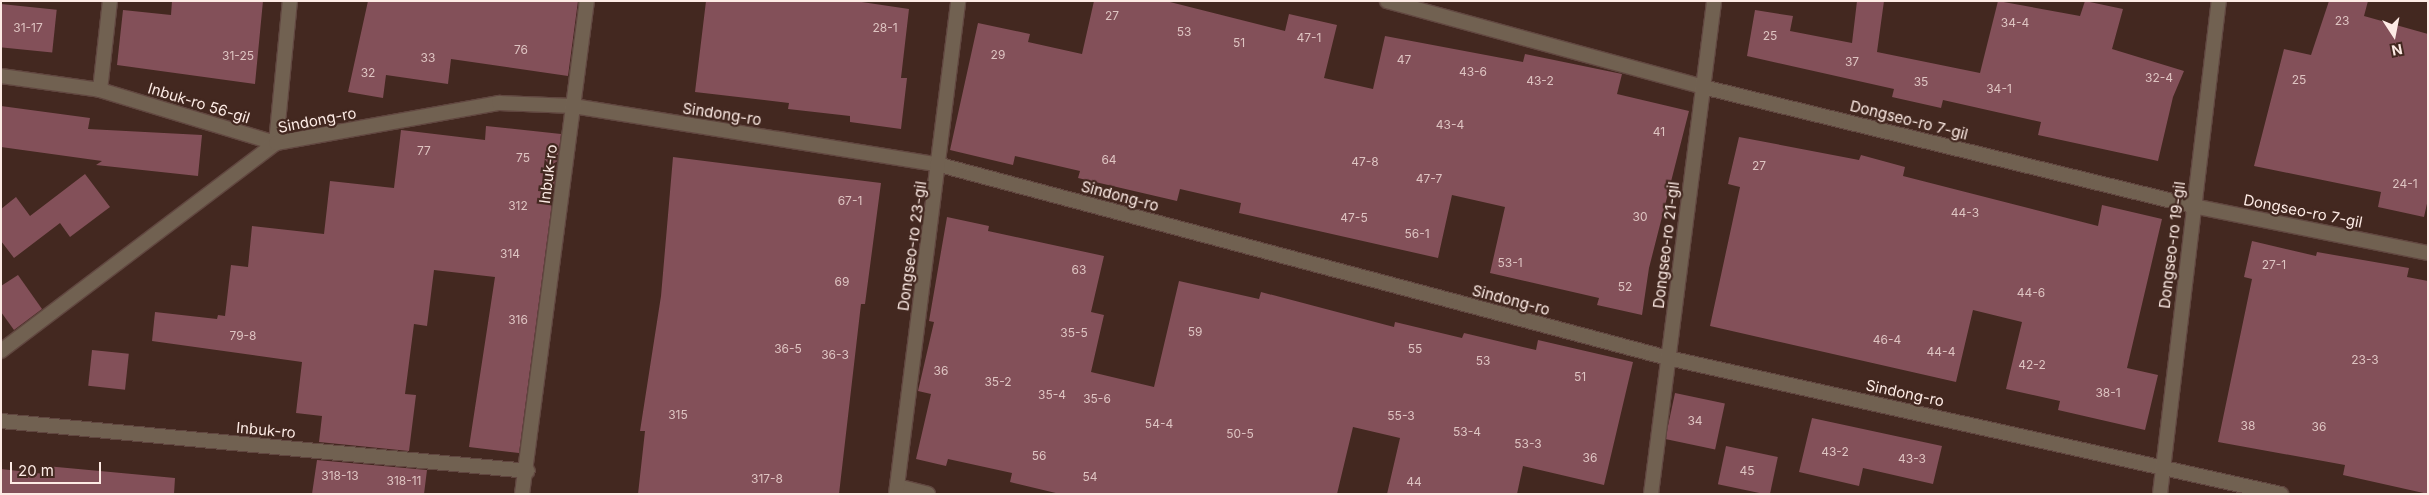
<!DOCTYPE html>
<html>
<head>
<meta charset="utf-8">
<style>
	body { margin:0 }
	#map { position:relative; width:2429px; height:495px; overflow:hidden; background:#432820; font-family:Inter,sans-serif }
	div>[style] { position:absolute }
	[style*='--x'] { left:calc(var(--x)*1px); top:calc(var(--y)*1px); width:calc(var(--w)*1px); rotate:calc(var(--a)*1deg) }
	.building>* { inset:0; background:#835059; transform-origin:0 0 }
	.roads { filter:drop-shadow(1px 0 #614740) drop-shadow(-1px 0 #614740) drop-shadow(0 1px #614740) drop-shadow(0 -1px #614740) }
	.minor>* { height:14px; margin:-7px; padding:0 7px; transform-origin:7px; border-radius:7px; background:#716151 }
	.tertiary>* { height:14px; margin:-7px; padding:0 7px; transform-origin:7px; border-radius:7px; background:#716151 }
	span { translate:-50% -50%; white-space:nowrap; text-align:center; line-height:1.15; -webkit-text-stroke:4.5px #432820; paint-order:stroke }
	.number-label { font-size:12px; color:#dec4c2 }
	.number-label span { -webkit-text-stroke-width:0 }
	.street-label { font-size:15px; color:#fdebe5 }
	.frame { position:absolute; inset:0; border:2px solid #fdebe5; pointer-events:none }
	.north { position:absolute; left:2369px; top:10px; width:50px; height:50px; -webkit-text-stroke:4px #432820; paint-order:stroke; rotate:169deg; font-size:14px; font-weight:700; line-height:20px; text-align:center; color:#fdebe5 }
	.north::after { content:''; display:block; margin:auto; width:18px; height:22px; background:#fdebe5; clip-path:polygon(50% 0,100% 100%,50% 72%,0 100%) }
	.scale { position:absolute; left:10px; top:462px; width:91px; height:22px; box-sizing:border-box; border:2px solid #fdebe5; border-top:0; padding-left:6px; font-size:15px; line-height:18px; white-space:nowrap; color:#fdebe5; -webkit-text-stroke:4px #432820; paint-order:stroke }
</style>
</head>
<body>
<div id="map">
	<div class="building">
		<div style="clip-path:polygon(172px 1px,263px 1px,255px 84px,117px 65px,123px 10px,171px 15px)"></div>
		<div style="clip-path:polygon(368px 1px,578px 1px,568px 76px,451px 59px,448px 84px,386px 75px,383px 98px,348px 92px)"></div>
		<div style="clip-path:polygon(706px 1px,855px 1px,909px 9px,901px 78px,907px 78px,901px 129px,850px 122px,850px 116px,788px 109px,789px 103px,695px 92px)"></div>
		<div style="clip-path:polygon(1094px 1px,1166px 1px,1285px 31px,1289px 14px,1337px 25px,1324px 78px,1373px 89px,1385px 36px,1523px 62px,1525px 54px,1622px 74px,1617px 94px,1689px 111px,1649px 268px,1642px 315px,1597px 305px,1599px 298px,1490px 273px,1505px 207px,1452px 195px,1438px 258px,1239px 213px,1241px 203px,1180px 189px,1177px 201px,1078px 178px,1080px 171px,1015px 156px,1013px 165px,950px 150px,978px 23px,1030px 34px,1028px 42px,1082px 54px)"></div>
		<div style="clip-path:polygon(1857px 1px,1884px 1px,1877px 52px,1980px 73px,1998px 1px,2080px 16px,2085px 1px,2123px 9px,2112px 49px,2184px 71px,2173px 97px,2158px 161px,2038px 135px,2041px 122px,1943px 100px,1941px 108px,1892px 97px,1894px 89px,1747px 56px,1755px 10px,1793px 16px,1790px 31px,1852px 43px)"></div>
		<div style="clip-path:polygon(2329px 1px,2368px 1px,2364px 16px,2428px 34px,2428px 199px,2424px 217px,2378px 207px,2381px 192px,2254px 166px,2284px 49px,2311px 55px)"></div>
		<div style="left:1px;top:4px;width:56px;height:43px;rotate:6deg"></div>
		<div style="clip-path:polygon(1px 106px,90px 118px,88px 129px,202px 135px,198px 176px,96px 165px,102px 161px,1px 147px)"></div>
		<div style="clip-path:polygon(486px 126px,561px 134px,519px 453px,469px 447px,495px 277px,434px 270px,427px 326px,414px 324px,405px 394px,416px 395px,409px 451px,319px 442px,322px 416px,296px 413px,302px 362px,152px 341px,155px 312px,217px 319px,218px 315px,225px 316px,231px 265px,248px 267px,252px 226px,324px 234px,330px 181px,394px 188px,401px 130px,485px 140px)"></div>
		<div style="clip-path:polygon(1739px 137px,1859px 160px,1861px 155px,1905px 167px,1903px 176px,2098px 226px,2102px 205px,2162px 219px,2127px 368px,2158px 375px,2145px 430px,2058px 410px,2060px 401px,2006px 389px,2022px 322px,1973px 310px,1956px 382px,1710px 326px,1740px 187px,1728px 184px)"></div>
		<div style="clip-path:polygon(673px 157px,881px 183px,865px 304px,861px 304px,839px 494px,638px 494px,645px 431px,640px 431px,661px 296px)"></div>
		<div style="clip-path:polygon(85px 174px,110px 207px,70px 237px,60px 223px,14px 258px,1px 241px,1px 209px,16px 197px,30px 216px)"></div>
		<div style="clip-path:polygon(947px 217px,989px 226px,988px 231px,1104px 256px,1091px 312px,1104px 315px,1091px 372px,1154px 387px,1179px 281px,1259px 299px,1261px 292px,1394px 327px,1395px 322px,1462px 338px,1464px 333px,1536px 350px,1538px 340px,1633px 362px,1604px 485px,1523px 466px,1517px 494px,1387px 494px,1400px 438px,1353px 427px,1337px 494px,1060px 494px,1010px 482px,1012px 473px,948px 459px,946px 466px,916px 459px,931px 394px,918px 391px,934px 322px,929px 321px)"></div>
		<div style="clip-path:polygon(2252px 241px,2316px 256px,2317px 252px,2409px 268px,2407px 277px,2428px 281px,2428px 494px,2343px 475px,2345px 465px,2218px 442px,2252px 279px,2244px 277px)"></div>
		<div style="clip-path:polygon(18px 275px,42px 309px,14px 330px,1px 312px,1px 286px)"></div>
		<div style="left:92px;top:350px;width:37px;height:36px;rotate:6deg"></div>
		<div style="left:1675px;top:393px;width:51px;height:47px;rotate:12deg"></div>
		<div style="clip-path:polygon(1812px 418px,1942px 446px,1933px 484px,1863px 468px,1859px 486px,1799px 472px)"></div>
		<div style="left:1726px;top:446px;width:53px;height:39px;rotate:12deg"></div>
		<div style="clip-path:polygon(317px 460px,427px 470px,424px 494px,312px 494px)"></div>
		<div style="clip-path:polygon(46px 466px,175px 478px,174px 494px,1px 494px,1px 469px,45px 474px)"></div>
	</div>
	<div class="roads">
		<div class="minor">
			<div style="--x:1387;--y:1;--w:327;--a:15.2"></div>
			<div style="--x:1703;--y:87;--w:504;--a:13.65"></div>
			<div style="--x:2193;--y:206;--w:240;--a:11.3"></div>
			<div style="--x:1;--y:76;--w:100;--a:8"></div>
			<div style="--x:100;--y:90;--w:184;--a:16.8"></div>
			<div style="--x:276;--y:143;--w:143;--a:-84.4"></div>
			<div style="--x:100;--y:90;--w:90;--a:-83.6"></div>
			<div style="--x:1;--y:351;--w:345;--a:-37.1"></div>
			<div style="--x:276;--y:143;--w:227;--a:-10.2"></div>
			<div style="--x:499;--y:103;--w:74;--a:2.3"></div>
			<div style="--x:573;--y:106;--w:372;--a:9.1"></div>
			<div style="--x:940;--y:165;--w:753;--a:14.85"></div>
			<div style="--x:1668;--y:358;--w:628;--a:12.51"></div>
			<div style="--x:1;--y:421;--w:529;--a:5.42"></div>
			<div style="--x:897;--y:486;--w:32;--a:14"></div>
			<div style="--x:896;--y:494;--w:497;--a:-82.8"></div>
			<div style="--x:1651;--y:494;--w:497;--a:-82.7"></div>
			<div style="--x:2160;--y:494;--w:497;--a:-83.2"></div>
		</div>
		<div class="tertiary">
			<div style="--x:522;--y:494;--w:497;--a:-82.5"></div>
		</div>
	</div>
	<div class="number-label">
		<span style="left:1112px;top:16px">27</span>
		<span style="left:2342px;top:21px">23</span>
		<span style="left:2015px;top:23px">34-4</span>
		<span style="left:28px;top:28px">31-17</span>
		<span style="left:885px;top:28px">28-1</span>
		<span style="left:1184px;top:32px">53</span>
		<span style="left:1770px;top:36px">25</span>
		<span style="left:1309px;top:38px">47-1</span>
		<span style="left:1239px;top:43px">51</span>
		<span style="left:521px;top:50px">76</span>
		<span style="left:998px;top:55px">29</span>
		<span style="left:238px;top:56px">31-25</span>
		<span style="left:428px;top:58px">33</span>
		<span style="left:1404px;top:60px">47</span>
		<span style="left:1852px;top:62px">37</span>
		<span style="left:1473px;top:72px">43-6</span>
		<span style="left:368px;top:73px">32</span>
		<span style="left:2159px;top:78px">32-4</span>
		<span style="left:2299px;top:80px">25</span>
		<span style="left:1540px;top:81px">43-2</span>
		<span style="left:1921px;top:82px">35</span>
		<span style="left:1999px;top:89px">34-1</span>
		<span style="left:1450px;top:125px">43-4</span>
		<span style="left:1659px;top:132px">41</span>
		<span style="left:424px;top:151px">77</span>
		<span style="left:523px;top:158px">75</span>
		<span style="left:1109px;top:160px">64</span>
		<span style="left:1365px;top:162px">47-8</span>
		<span style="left:1759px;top:166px">27</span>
		<span style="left:1429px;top:179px">47-7</span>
		<span style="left:2405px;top:184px">24-1</span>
		<span style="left:850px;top:201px">67-1</span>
		<span style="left:518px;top:206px">312</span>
		<span style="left:1965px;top:213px">44-3</span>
		<span style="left:1640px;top:217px">30</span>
		<span style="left:1354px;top:218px">47-5</span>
		<span style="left:1417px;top:234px">56-1</span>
		<span style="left:510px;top:254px">314</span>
		<span style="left:1510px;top:263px">53-1</span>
		<span style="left:2274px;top:265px">27-1</span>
		<span style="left:1079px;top:270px">63</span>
		<span style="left:842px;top:282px">69</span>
		<span style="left:1625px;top:287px">52</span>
		<span style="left:2031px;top:293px">44-6</span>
		<span style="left:518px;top:320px">316</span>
		<span style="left:1195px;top:332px">59</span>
		<span style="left:1074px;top:333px">35-5</span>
		<span style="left:243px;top:336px">79-8</span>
		<span style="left:1887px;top:340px">46-4</span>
		<span style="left:788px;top:349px">36-5</span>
		<span style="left:1415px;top:349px">55</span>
		<span style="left:1941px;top:352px">44-4</span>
		<span style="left:835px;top:355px">36-3</span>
		<span style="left:2365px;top:360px">23-3</span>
		<span style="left:1483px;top:361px">53</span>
		<span style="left:2032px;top:365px">42-2</span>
		<span style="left:941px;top:371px">36</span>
		<span style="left:1580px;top:377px">51</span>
		<span style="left:998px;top:382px">35-2</span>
		<span style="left:2108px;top:393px">38-1</span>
		<span style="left:1052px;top:395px">35-4</span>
		<span style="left:1097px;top:399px">35-6</span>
		<span style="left:678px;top:415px">315</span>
		<span style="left:1401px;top:416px">55-3</span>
		<span style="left:1695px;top:421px">34</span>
		<span style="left:1159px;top:424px">54-4</span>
		<span style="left:2248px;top:426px">38</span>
		<span style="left:2319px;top:427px">36</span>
		<span style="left:1467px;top:432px">53-4</span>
		<span style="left:1240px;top:434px">50-5</span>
		<span style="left:1528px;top:444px">53-3</span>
		<span style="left:1835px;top:452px">43-2</span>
		<span style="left:1039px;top:456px">56</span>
		<span style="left:1590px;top:458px">36</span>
		<span style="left:1912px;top:459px">43-3</span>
		<span style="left:1747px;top:471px">45</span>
		<span style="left:340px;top:476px">318-13</span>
		<span style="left:1090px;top:477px">54</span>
		<span style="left:767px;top:479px">317-8</span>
		<span style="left:404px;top:481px">318-11</span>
		<span style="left:1414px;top:482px">44</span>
	</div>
	<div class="street-label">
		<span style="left:199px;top:103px;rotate:17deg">Inbuk-ro 56-gil</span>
		<span style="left:722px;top:114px;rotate:9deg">Sindong-ro</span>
		<span style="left:317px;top:120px;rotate:-11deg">Sindong-ro</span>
		<span style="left:1909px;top:120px;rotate:14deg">Dongseo-ro 7-gil</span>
		<span style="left:548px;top:174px;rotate:-83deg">Inbuk-ro</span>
		<span style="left:1120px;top:196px;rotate:15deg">Sindong-ro</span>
		<span style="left:2303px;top:211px;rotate:11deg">Dongseo-ro 7-gil</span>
		<span style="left:1666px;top:245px;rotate:-83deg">Dongseo-ro 21-gil</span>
		<span style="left:2172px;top:245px;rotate:-83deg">Dongseo-ro 19-gil</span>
		<span style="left:912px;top:246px;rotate:-82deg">Dongseo-ro 23-gil</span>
		<span style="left:1511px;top:300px;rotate:15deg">Sindong-ro</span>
		<span style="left:1905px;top:393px;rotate:12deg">Sindong-ro</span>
		<span style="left:266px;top:430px;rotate:5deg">Inbuk-ro</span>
	</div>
	<div class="frame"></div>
	<div class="north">N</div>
	<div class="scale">20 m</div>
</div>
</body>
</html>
